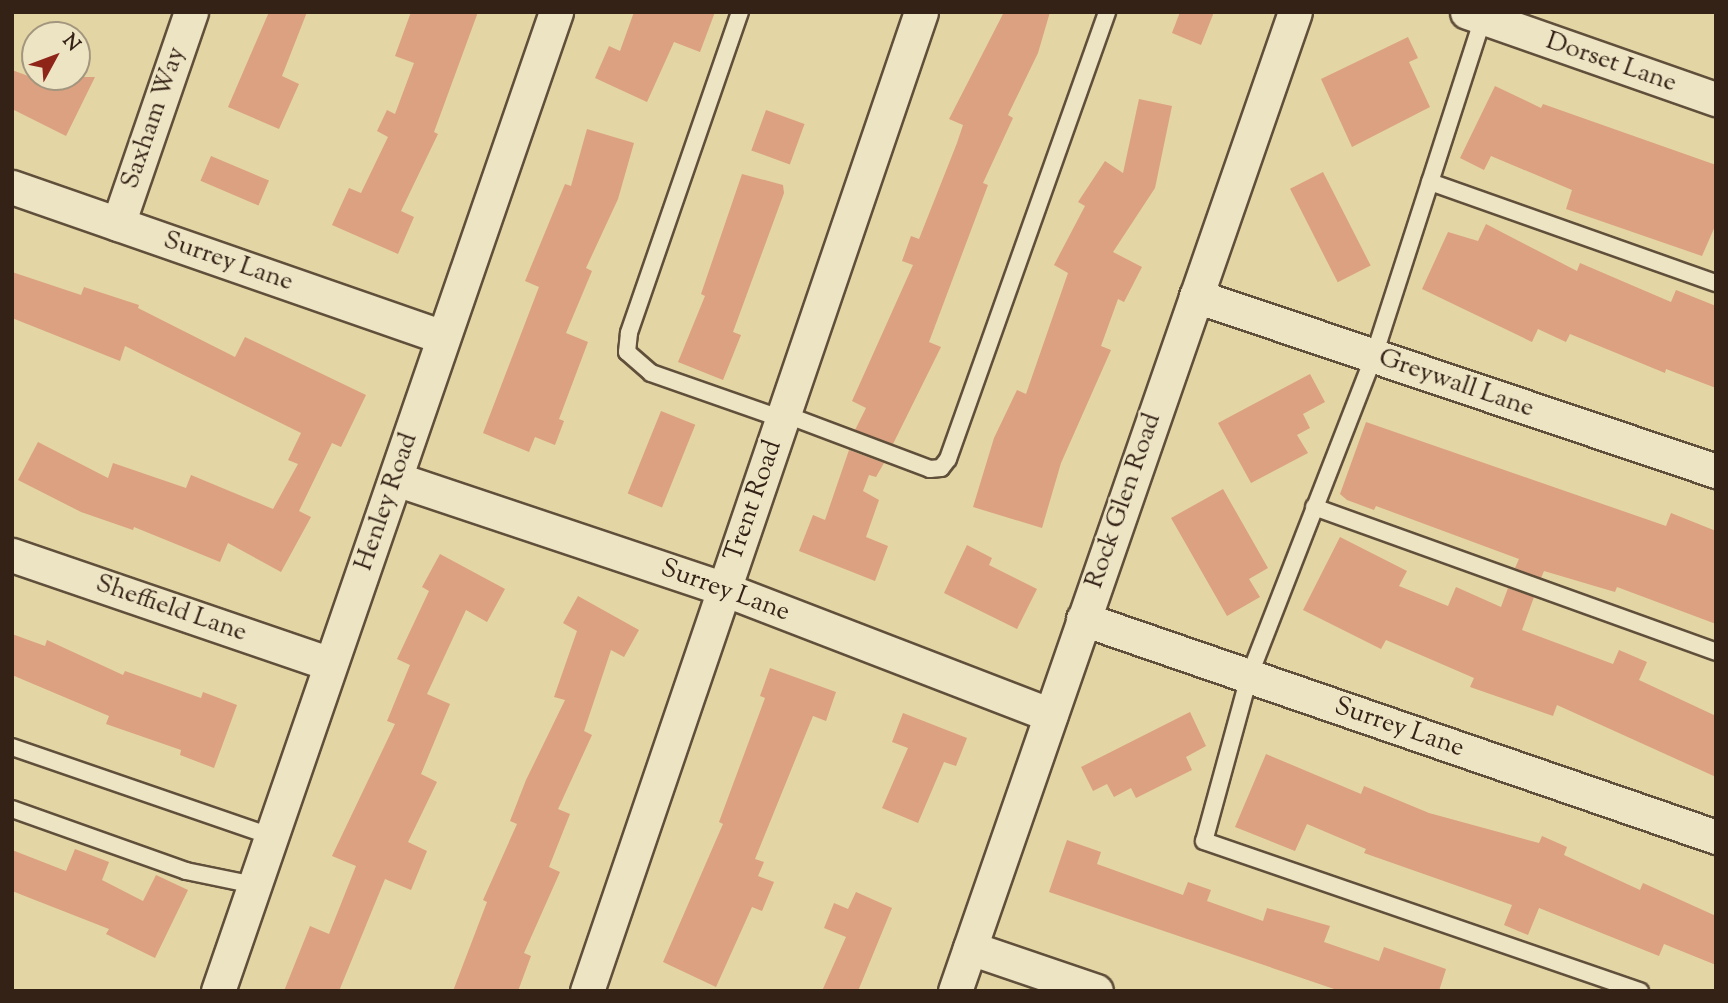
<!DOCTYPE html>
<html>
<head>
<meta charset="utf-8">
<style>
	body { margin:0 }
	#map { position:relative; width:1728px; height:1003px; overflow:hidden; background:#e3d5a4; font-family:"Sorts Mill Goudy",serif }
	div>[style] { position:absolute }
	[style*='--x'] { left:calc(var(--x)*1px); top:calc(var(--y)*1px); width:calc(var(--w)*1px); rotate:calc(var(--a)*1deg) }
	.building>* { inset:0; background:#dca180; transform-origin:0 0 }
	.roads { filter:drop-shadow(2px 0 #604f3a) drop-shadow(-2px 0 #604f3a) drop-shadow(0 2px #604f3a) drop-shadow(0 -2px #604f3a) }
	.lane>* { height:16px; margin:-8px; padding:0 8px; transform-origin:8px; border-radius:8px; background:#ede4c4 }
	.street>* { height:33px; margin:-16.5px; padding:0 16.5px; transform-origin:16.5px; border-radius:16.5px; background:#ede4c4 }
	span { translate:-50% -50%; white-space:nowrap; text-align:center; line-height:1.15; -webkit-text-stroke:5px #ede4c4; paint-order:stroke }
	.street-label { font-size:26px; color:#342216 }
	.frame { position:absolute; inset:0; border:14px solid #342216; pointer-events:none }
	.north { position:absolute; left:21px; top:21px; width:70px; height:70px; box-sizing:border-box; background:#ede4c4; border:2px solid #a3967e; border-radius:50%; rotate:49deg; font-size:19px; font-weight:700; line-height:28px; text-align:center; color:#342216 }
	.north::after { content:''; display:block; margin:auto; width:24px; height:32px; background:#8f2418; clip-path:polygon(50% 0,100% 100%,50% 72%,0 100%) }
</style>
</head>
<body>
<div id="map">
	<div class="building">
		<div style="clip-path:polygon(269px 12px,307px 12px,282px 76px,299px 84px,279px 129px,228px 107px)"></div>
		<div style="clip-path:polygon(411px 12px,478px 12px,434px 132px,438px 134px,401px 211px,414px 217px,398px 254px,332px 225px,349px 188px,361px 193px,388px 137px,377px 131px,387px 110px,395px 114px,414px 63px,395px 56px)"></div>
		<div style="clip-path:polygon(634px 12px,715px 12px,700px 52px,674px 42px,647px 102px,595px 78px,609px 46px,620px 51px)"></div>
		<div style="clip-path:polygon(1004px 12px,1050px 12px,1038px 53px,1008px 115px,1013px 118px,983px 183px,988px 185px,929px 342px,941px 347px,893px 444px,855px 430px,866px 408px,852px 401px,913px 265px,902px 261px,911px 236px,919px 239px,957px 143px,963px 125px,949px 119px)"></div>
		<div style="clip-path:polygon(1180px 12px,1214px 12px,1201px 45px,1172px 33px)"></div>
		<div style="clip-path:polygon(1408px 37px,1418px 58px,1409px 62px,1430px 107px,1352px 147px,1321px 79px)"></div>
		<div style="clip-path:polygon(12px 70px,50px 84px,53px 77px,95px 77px,66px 136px,12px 109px)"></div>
		<div style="clip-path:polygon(1495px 86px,1541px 108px,1543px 104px,1716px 165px,1716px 224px,1702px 256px,1566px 209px,1572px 190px,1491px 156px,1484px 170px,1460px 158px)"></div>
		<div style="clip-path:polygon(1139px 99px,1172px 106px,1155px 188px,1113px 252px,1142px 267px,1124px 302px,1118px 299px,1101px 346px,1111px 350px,1061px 463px,1042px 528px,973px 507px,994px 438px,1017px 390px,1026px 394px,1068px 273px,1054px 265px,1085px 206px,1078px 202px,1105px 161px,1123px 173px)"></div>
		<div style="left:766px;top:110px;width:41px;height:43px;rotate:20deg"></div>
		<div style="clip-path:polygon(587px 129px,634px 143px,618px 199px,586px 268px,592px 271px,566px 333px,588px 342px,559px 419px,564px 421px,555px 445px,535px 437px,529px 452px,483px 433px,539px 287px,525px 281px,565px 184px,571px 186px)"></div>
		<div style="left:211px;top:156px;width:63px;height:27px;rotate:23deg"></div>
		<div style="left:1323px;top:172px;width:105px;height:37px;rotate:63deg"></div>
		<div style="clip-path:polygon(742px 174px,783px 185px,784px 193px,733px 332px,741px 335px,723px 380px,678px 362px,705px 296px,701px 294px)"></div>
		<div style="clip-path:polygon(1486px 224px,1577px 271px,1580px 263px,1671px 302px,1676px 290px,1716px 306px,1716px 388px,1666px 369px,1665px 373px,1570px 334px,1566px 342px,1538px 329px,1532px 342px,1422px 289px,1448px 232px,1478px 241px)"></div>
		<div style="clip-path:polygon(12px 272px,81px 295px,84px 287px,139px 305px,138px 308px,235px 357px,245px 337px,366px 395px,341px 447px,332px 443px,299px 511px,311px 517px,281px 572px,228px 543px,220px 562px,134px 527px,133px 530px,81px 512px,18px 480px,38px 442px,108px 478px,113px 463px,186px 488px,191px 475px,273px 509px,298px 464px,288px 460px,301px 433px,125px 346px,120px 361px,12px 318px)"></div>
		<div style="clip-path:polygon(1310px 374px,1325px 402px,1303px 414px,1310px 428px,1297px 435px,1308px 453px,1251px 483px,1218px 423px)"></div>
		<div style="left:661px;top:411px;width:37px;height:89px;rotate:22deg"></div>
		<div style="clip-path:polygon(1366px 422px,1666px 526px,1671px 513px,1716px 531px,1716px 624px,1617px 587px,1615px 592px,1544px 571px,1541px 578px,1515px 568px,1519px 559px,1376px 506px,1374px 510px,1347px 500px,1340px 494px)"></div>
		<div style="clip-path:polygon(849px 450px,884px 463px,876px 477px,869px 475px,863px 491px,879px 500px,866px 537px,888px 546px,875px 581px,799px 551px,813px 515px,825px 520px)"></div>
		<div style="clip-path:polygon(1223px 489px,1268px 568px,1249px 579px,1260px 597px,1227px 616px,1171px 518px)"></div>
		<div style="clip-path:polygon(1340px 537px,1407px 571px,1399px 586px,1448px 606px,1456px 587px,1501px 607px,1508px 588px,1534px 597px,1522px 630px,1613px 664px,1619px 650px,1647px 662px,1639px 680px,1716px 716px,1716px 777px,1557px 705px,1553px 716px,1470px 687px,1474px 678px,1386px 640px,1381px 649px,1303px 610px)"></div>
		<div style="clip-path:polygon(967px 545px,992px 558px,989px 565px,1037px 589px,1017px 629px,944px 593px)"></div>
		<div style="clip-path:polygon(440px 554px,505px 589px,487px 622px,466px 610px,427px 694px,450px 704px,421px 774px,437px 782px,408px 842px,427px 851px,411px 890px,385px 879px,339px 991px,284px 991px,310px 926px,329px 934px,356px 866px,332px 856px,395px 724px,387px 721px,410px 665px,397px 659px,429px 591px,422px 587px)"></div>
		<div style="clip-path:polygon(578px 596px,639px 630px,624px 657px,611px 650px,584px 731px,592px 735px,558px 809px,570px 814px,549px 867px,560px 872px,524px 953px,531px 956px,518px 991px,453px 991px,487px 902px,483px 900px,517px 824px,510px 821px,526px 780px,565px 700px,554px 697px,577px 631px,563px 623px)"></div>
		<div style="clip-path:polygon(12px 634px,45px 646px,47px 640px,123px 675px,125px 671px,201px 698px,203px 692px,237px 705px,214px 768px,180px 755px,181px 750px,106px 724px,109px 716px,12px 675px)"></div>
		<div style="clip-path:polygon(770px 668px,836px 692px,826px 721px,813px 716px,755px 859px,764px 862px,758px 876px,774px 882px,762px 911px,752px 907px,716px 987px,663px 962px,723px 824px,719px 822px,765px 698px,760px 696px)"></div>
		<div style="clip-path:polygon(1190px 712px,1206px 746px,1186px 757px,1192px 770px,1136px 798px,1131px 788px,1114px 797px,1107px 784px,1093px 791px,1081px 767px)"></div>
		<div style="clip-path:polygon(903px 713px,967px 738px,956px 766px,944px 762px,918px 823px,882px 808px,908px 748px,892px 742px)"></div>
		<div style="clip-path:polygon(1266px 754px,1361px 794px,1364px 786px,1429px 813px,1539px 843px,1542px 836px,1567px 847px,1564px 855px,1640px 890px,1643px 883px,1716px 916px,1716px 965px,1664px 944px,1659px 956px,1539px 908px,1528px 935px,1504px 925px,1512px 905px,1364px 853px,1366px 849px,1307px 824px,1295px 851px,1235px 827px)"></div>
		<div style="clip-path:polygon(1067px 840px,1101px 852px,1097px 864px,1183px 895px,1188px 882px,1211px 890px,1207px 901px,1263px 921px,1267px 908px,1330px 926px,1324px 942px,1379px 961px,1384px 947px,1446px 969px,1439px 991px,1340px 991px,1049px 892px)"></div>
		<div style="clip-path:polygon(75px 849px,109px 862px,102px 880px,143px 901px,156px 875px,188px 890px,155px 958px,106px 934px,109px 929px,12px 891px,12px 850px,66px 871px)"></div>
		<div style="clip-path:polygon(856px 892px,892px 908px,858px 991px,822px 991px,846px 937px,824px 928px,834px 903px,848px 909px)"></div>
	</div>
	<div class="roads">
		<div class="lane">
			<div style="--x:740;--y:12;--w:340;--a:109.1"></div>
			<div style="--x:629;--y:333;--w:19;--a:96"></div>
			<div style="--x:627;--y:352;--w:32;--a:41"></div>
			<div style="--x:651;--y:373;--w:139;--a:19.3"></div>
			<div style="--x:1484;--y:15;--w:358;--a:107.9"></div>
			<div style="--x:1374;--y:356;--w:344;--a:111.3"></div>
			<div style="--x:1249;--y:677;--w:170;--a:105.3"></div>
			<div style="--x:1204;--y:841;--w:461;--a:19"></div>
			<div style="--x:1430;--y:182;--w:303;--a:19.5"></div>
			<div style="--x:784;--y:414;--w:156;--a:20.6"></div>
			<div style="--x:930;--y:469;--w:11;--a:-5"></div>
			<div style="--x:941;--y:468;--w:11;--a:-52"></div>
			<div style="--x:948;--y:459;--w:474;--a:-70.4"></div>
			<div style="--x:1314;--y:507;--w:427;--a:19.8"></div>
			<div style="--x:12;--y:747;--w:274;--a:19"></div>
			<div style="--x:12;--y:809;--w:185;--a:19.6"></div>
			<div style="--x:186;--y:871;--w:69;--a:11.6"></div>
		</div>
		<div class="street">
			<div style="--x:1467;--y:12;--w:264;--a:19.3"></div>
			<div style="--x:12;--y:187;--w:456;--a:19.2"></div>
			<div style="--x:118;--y:224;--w:224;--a:-71"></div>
			<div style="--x:1196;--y:296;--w:549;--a:18.6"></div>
			<div style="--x:396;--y:479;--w:346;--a:18.5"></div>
			<div style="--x:724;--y:589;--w:350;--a:21.1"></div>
			<div style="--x:12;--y:555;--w:336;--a:18.9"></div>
			<div style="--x:1083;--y:619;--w:669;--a:19"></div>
			<div style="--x:970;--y:948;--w:133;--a:18.8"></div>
			<div style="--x:218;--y:991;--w:1036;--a:-70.95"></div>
			<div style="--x:587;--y:991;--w:1034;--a:-71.16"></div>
			<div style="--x:955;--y:991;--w:1036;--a:-70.85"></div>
		</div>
	</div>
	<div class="street-label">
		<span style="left:1611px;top:63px;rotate:19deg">Dorset Lane</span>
		<span style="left:154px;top:118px;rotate:-71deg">Saxham Way</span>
		<span style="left:228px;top:262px;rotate:19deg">Surrey Lane</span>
		<span style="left:1456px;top:384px;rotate:19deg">Greywall Lane</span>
		<span style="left:754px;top:501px;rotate:-71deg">Trent Road</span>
		<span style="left:1124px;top:501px;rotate:-71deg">Rock Glen Road</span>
		<span style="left:387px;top:502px;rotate:-71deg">Henley Road</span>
		<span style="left:725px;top:591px;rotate:20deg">Surrey Lane</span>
		<span style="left:171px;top:609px;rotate:19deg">Sheffield Lane</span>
		<span style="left:1399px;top:728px;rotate:19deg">Surrey Lane</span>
	</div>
	<div class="frame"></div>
	<div class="north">N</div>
</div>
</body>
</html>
